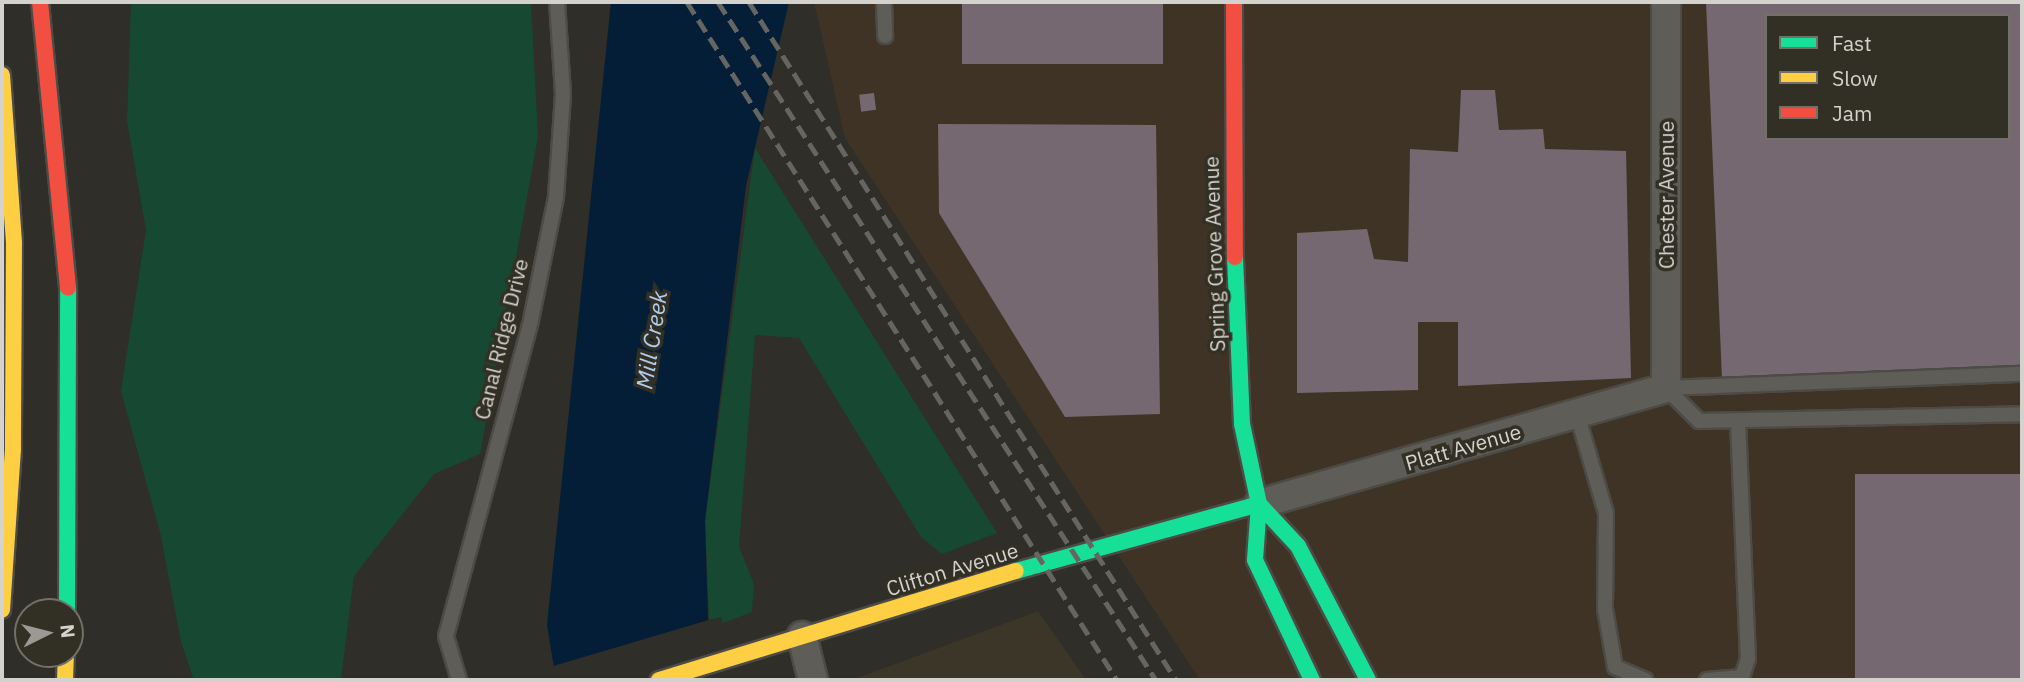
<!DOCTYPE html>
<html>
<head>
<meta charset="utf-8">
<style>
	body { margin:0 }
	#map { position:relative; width:2024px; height:682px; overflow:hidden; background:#2f2e28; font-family:"IBM Plex Sans",sans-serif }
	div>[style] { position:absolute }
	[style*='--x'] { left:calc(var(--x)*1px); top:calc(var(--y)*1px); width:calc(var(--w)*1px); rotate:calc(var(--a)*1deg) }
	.built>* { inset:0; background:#3b3627 }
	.industrial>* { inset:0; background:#3f3326 }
	.green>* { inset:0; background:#174832 }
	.water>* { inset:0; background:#051e37 }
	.pier>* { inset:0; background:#2f2e28 }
	.building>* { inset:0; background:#756870; transform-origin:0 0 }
	.roads { filter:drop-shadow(2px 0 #4c4b46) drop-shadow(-2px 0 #4c4b46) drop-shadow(0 2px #4c4b46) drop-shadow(0 -2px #4c4b46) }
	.lane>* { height:14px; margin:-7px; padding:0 7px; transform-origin:7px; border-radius:7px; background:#5e5d58 }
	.street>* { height:28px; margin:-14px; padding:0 14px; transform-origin:14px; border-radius:14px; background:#5e5d58 }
	.fast>* { height:16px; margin:-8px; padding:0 8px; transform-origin:8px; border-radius:8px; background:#16e098 }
	.slow>* { height:16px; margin:-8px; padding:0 8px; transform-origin:8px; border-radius:8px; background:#ffcf43 }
	.jam>* { height:16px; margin:-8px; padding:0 8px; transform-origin:8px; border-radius:8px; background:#f24e42 }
	.rail>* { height:5px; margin-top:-2.5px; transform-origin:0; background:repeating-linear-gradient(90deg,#666561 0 14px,transparent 0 21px) }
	span { translate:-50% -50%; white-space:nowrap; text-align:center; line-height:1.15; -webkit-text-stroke:7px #322f25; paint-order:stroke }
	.street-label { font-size:21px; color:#d4d2cc }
	.water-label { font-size:23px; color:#b1cdee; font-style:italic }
	.frame { position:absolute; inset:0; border:4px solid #d4d2cc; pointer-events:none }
	.legend { position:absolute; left:1765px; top:14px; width:245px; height:126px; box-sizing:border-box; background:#322f25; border:2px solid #737068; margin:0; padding:9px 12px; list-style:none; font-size:21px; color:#d4d2cc }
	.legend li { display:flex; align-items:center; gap:14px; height:35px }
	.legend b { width:35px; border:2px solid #737068 }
	.north { position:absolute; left:14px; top:598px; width:70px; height:70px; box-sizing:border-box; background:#322f25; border:2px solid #737068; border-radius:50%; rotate:84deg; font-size:19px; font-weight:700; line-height:28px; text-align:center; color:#d4d2cc }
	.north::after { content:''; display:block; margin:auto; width:24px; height:32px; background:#9a9993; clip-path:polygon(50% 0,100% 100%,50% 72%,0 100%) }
</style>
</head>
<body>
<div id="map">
	<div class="built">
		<div style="clip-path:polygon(1038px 611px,1086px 680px,852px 680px,871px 673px)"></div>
	</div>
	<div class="industrial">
		<div style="clip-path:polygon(evenodd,814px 2px,2022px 2px,2022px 680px,1200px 680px,845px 138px,814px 2px,1767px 16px,2008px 16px,2008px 138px,1767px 138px,1767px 16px)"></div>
	</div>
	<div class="green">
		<div style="clip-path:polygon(131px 2px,531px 2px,538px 137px,480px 454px,434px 474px,354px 576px,341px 680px,194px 680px,181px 642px,161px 536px,121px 391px,146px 230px,127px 121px)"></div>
		<div style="clip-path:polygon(755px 148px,997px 533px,942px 554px,921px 537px,799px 338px,755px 335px,739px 547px,754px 584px,752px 612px,723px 623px,721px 617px,709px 620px,705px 521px)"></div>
	</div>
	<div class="water">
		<div style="clip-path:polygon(611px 2px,789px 2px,746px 186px,705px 521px,710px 680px,556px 680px,547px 625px)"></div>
	</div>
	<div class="pier">
		<div style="clip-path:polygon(712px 619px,714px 680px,552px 680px,550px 667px)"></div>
	</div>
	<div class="building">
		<div style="left:962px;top:2px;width:201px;height:62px"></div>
		<div style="clip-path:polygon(evenodd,1706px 2px,2022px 2px,2022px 365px,1722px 379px,1706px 2px,1767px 16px,2008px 16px,2008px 138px,1767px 138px,1767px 16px)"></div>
		<div style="clip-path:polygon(1461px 90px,1495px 90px,1499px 130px,1543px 129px,1545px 149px,1626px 151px,1631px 378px,1458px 386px,1458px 322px,1418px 322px,1418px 390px,1297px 393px,1297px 233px,1367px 229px,1374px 259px,1408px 262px,1410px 149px,1458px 152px)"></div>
		<div style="left:874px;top:93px;width:17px;height:15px;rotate:83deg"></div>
		<div style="clip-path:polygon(938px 124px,1156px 125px,1160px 414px,1065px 417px,939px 213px)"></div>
		<div style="left:2022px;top:474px;width:206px;height:167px;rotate:90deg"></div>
	</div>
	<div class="roads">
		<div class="lane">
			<div style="--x:884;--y:2;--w:34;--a:88"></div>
			<div style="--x:1666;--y:388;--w:47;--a:45"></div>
			<div style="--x:1699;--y:421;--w:323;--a:-1.2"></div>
			<div style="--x:1666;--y:388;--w:356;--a:-2.3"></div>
			<div style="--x:1577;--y:414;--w:103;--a:73.7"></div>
			<div style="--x:1606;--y:513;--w:96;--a:90.6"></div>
			<div style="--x:1605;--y:609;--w:59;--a:80.2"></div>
			<div style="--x:1615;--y:667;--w:33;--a:23"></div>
			<div style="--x:459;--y:680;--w:46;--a:-106.5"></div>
			<div style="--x:446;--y:636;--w:327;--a:-74.9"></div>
			<div style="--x:531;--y:320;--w:126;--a:-78.5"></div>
			<div style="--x:556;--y:197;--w:103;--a:-86.1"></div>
			<div style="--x:563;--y:94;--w:92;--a:-93.7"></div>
			<div style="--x:1707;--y:680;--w:35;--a:-5"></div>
			<div style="--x:1742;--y:677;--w:19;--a:-72"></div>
			<div style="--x:1748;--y:659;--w:239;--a:-92.4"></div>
		</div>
		<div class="street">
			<div style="--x:1259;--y:504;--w:423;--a:-15.9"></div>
			<div style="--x:1666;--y:388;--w:386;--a:-90"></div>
			<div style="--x:802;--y:636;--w:45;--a:76"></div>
		</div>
		<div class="fast">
			<div style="--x:1235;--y:257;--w:167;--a:87.6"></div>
			<div style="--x:1242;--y:424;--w:82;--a:78"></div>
			<div style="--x:1259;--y:504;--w:56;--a:94.1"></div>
			<div style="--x:1255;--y:560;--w:133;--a:64.6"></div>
			<div style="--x:1259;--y:504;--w:57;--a:47.1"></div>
			<div style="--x:1298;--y:546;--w:151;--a:62.4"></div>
			<div style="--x:1016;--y:571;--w:252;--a:-15.4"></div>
			<div style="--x:67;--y:612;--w:324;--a:-89.8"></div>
		</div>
		<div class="slow">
			<div style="--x:2;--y:75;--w:169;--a:85.9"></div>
			<div style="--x:14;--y:244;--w:205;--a:90.3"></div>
			<div style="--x:13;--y:449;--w:161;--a:93.9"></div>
			<div style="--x:65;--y:680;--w:26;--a:-88"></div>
			<div style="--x:659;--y:680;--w:373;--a:-17"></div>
		</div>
		<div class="jam">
			<div style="--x:40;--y:2;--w:287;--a:84.4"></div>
			<div style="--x:1234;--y:2;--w:255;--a:89.8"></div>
		</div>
	</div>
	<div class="rail">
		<div style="--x:687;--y:2;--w:803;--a:57.62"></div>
		<div style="--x:718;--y:2;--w:807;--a:57.14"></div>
		<div style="--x:749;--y:2;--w:801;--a:57.8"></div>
	</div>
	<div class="street-label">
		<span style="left:1666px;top:195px;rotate:-90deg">Chester Avenue</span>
		<span style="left:1214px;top:254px;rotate:-92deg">Spring Grove Avenue</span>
		<span style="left:501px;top:339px;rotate:-76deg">Canal Ridge Drive</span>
		<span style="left:1463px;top:447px;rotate:-16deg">Platt Avenue</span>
		<span style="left:952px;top:569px;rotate:-17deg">Clifton Avenue</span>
	</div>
	<div class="water-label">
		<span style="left:651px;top:340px;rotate:-81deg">Mill Creek</span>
	</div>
	<div class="frame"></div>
	<ul class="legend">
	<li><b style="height:9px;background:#16e098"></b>Fast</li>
	<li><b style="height:9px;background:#ffcf43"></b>Slow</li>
	<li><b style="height:9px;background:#f24e42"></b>Jam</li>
	</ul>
	<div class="north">N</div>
</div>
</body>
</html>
